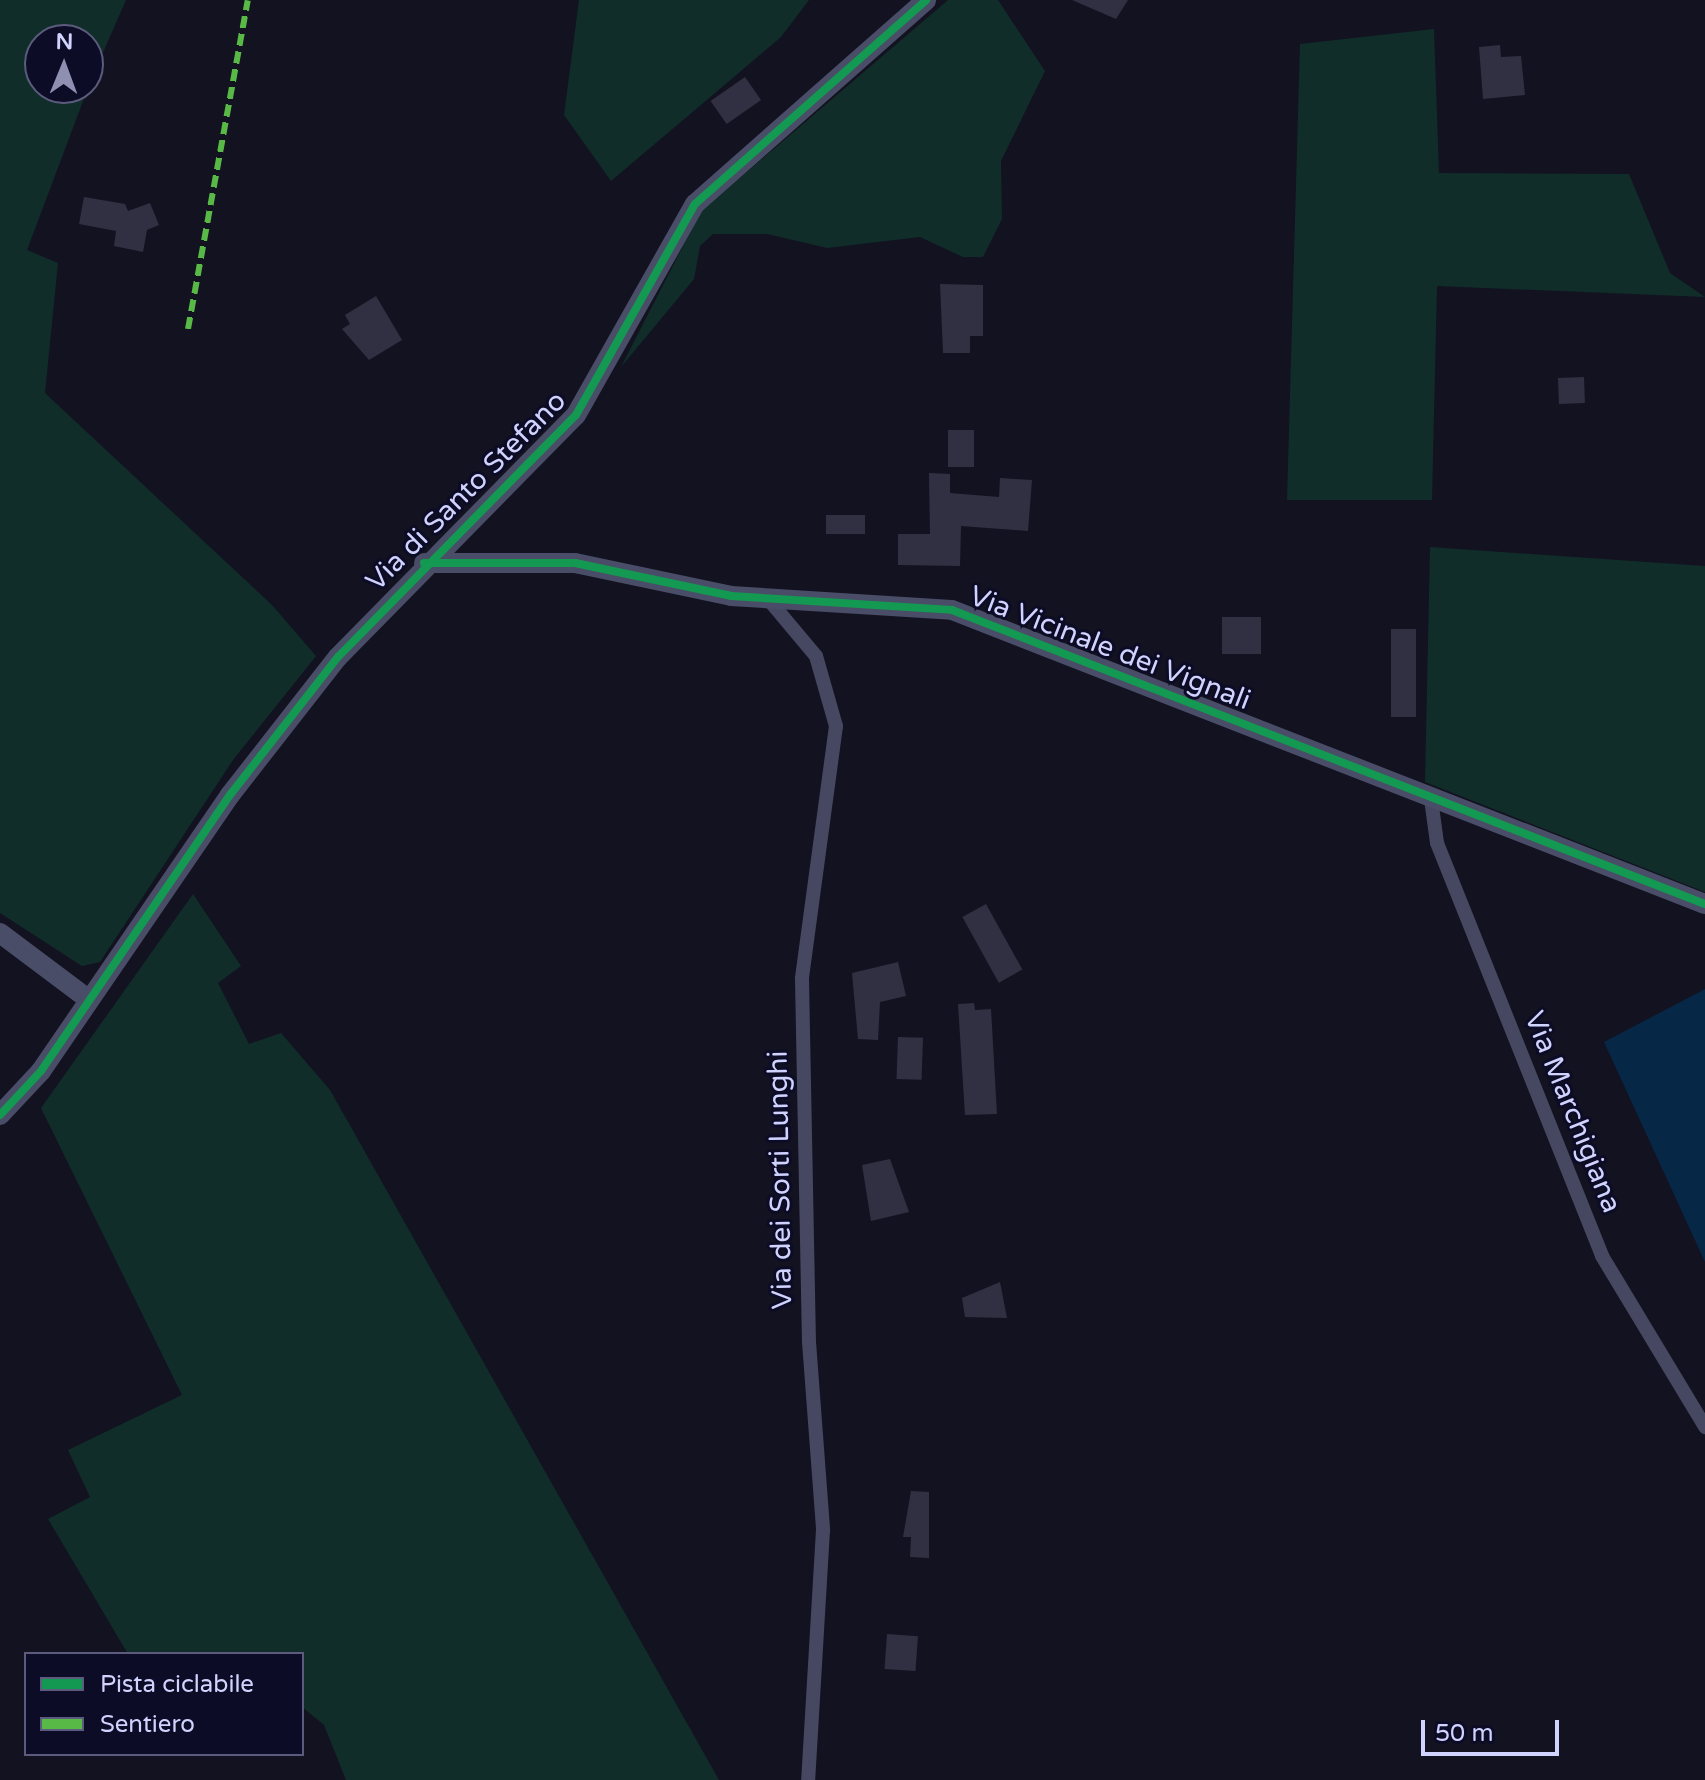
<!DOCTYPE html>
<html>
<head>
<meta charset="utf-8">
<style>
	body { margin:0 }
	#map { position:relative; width:1705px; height:1780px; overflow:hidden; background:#131220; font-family:"Varela Round",sans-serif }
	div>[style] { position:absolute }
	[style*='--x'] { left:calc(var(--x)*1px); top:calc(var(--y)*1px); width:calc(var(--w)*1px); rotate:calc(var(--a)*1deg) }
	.green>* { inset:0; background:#102d2a }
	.water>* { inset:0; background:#072747 }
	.building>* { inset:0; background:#313042; transform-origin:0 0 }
	.street>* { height:14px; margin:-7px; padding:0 7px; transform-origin:7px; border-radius:7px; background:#464861 }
	.secondary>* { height:20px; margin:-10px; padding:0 10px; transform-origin:10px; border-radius:10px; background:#4a4d67 }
	.quiet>* { height:6px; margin-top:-3px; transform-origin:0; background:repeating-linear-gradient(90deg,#58b947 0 12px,transparent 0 18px) }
	.cycleway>* { height:8px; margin:-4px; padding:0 4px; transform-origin:4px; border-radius:4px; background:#139951 }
	span { translate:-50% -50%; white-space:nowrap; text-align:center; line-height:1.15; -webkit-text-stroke:6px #0d0c26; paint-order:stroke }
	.street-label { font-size:28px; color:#d1d3ff }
	.legend { position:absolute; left:24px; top:1652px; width:280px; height:104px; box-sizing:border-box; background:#0d0c26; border:2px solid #5b5c7d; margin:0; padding:10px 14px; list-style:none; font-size:24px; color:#d1d3ff }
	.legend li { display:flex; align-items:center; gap:16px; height:40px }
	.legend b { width:40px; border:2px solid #5b5c7d }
	.north { position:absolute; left:24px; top:24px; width:80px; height:80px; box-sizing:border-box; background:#0d0c26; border:2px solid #5b5c7d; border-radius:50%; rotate:1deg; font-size:22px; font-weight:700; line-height:32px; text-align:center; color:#d1d3ff }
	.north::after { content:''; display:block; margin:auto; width:28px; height:36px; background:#8e8fb1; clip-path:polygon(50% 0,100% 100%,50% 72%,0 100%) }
	.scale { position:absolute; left:1421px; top:1720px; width:138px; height:36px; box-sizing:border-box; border:4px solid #d1d3ff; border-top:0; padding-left:10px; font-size:24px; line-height:28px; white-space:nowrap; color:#d1d3ff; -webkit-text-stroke:6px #0d0c26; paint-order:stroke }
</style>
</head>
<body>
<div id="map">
	<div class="green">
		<div style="clip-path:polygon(0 0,126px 0,88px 87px,88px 40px,40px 40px,40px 88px,88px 88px,27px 250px,58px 263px,45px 393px,272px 605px,316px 656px,233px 760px,100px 962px,82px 966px,0 913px)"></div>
		<div style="clip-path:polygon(579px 0,809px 0,781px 37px,611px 181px,564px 115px)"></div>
		<div style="clip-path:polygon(948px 0,998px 0,1045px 71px,1001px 161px,1002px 219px,983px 257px,963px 257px,920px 237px,827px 248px,767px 234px,713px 234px,700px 246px,694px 279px,621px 367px,701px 211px)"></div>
		<div style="clip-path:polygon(1434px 29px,1439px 173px,1629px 174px,1670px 273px,1705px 297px,1437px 286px,1432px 500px,1287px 500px,1300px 44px)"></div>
		<div style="clip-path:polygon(1430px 547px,1705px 566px,1705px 892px,1425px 782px)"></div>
		<div style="clip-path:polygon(193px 894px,241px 966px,218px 983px,249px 1044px,281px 1033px,330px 1090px,719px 1780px,346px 1780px,324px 1725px,302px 1707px,302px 1654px,128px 1654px,48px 1519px,90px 1497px,68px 1450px,182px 1395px,41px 1108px)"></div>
	</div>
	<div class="water">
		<div style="clip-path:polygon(1705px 989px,1705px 1262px,1604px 1042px)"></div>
	</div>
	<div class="building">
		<div style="clip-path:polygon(1072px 0,1128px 0,1116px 19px)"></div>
		<div style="clip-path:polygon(1500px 45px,1501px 57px,1521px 56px,1525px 95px,1483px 99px,1479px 47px)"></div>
		<div style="left:745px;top:77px;width:28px;height:42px;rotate:55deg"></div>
		<div style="clip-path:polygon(84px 197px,125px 204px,128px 211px,150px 203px,159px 225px,147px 230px,143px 252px,114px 246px,116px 231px,79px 224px)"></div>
		<div style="clip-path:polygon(940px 284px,983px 285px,983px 336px,970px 336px,970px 353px,943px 353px)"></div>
		<div style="clip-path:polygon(376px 296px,402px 340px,369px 360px,342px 329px,350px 324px,345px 315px)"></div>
		<div style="left:1584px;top:377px;width:26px;height:26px;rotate:88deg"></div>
		<div style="left:948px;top:430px;width:26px;height:37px"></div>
		<div style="clip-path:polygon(929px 473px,950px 474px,950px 493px,999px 497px,1000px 478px,1032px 480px,1028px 531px,961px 526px,960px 566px,898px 565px,898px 534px,930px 534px)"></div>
		<div style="left:826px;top:515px;width:39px;height:19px"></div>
		<div style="left:1261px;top:617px;width:37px;height:39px;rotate:90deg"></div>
		<div style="left:1391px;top:629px;width:25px;height:88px"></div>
		<div style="left:986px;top:904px;width:75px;height:27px;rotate:61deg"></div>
		<div style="clip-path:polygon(898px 962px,906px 996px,880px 1002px,878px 1040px,858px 1039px,852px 973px)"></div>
		<div style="clip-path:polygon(974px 1003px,975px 1010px,991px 1009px,997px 1114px,965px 1115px,958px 1004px)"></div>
		<div style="left:898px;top:1037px;width:25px;height:42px;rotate:2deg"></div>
		<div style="clip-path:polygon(890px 1159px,909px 1212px,871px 1221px,862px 1165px)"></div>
		<div style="clip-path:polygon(1000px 1282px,1007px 1318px,965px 1317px,962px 1298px)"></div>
		<div style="clip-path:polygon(911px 1491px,929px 1492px,929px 1558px,910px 1557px,911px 1537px,903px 1537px)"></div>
		<div style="left:887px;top:1634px;width:31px;height:35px;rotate:4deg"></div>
	</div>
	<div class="street">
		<div style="--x:769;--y:600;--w:73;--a:50"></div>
		<div style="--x:816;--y:656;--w:73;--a:74.1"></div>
		<div style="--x:836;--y:726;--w:255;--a:97.7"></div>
		<div style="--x:802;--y:979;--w:363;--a:88.9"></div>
		<div style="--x:809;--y:1342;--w:189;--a:85.7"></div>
		<div style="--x:823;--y:1530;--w:250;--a:93.4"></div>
		<div style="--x:1431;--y:799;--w:44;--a:82.2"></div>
		<div style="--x:1437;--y:843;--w:445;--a:68.2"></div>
		<div style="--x:1602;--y:1256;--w:200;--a:58.9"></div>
	</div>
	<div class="secondary">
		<div style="--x:424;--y:563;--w:151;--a:0"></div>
		<div style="--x:575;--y:563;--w:159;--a:11.9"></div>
		<div style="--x:731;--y:596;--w:221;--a:3.6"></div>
		<div style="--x:952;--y:610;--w:808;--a:21.33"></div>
		<div style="--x:0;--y:933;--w:110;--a:36.9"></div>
		<div style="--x:0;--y:1115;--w:60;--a:-47"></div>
		<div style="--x:41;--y:1071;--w:335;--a:-55.6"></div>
		<div style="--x:230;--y:795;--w:175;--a:-52"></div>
		<div style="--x:338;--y:657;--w:339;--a:-45.5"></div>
		<div style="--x:576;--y:415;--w:242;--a:-60.6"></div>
		<div style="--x:695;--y:204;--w:308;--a:-41.4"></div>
	</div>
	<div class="quiet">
		<div style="--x:188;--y:329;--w:334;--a:-79.7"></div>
	</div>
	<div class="cycleway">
		<div style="--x:424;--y:563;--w:151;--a:0"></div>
		<div style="--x:575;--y:563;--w:159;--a:11.9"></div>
		<div style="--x:731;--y:596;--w:221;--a:3.6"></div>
		<div style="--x:952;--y:610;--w:808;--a:21.33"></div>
		<div style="--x:0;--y:1115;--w:60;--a:-47"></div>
		<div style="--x:41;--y:1071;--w:335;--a:-55.6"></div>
		<div style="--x:230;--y:795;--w:175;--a:-52"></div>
		<div style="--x:338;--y:657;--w:339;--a:-45.5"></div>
		<div style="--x:576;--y:415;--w:242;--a:-60.6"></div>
		<div style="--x:695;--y:204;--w:308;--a:-41.4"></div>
	</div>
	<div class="street-label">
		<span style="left:466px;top:491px;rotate:-45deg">Via di Santo Stefano</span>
		<span style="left:1110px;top:648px;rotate:21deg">Via Vicinale dei Vignali</span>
		<span style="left:1573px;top:1112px;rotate:68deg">Via Marchigiana</span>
		<span style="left:780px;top:1180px;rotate:-91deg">Via dei Sorti Lunghi</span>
	</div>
	<ul class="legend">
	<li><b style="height:10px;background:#139951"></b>Pista ciclabile</li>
	<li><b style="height:10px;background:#58b947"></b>Sentiero</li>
	</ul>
	<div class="north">N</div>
	<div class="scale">50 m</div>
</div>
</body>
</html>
